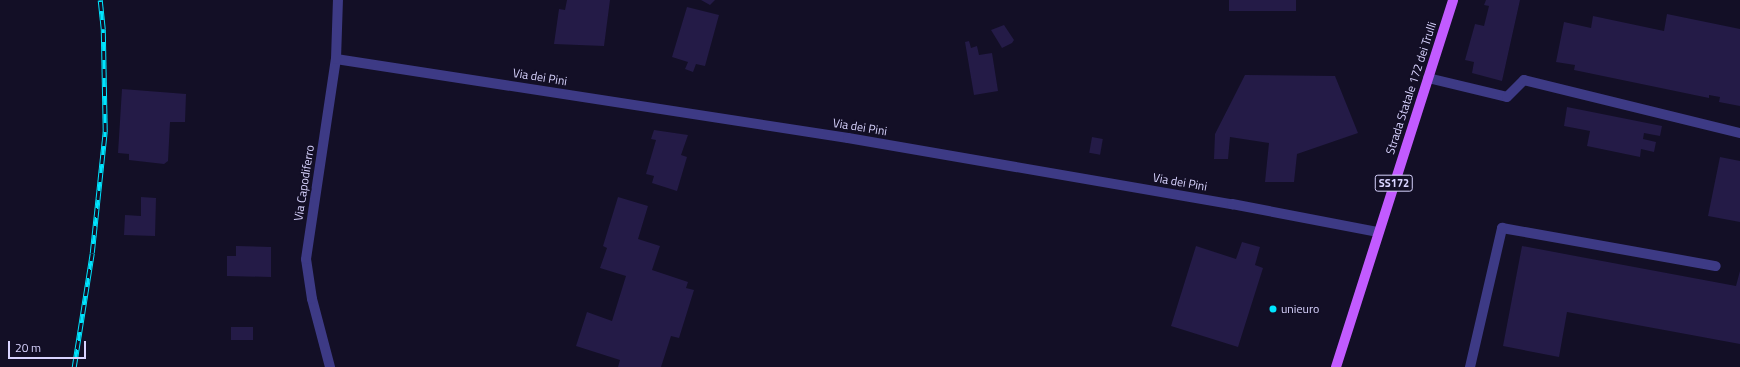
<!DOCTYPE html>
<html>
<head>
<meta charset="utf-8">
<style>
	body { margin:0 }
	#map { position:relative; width:1740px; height:367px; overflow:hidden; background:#130f26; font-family:"Titillium Web",sans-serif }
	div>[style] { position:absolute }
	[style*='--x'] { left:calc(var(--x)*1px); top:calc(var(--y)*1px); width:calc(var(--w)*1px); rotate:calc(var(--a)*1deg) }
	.building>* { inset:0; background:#241b47; transform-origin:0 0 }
	.minor>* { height:10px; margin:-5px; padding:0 5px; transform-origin:5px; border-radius:5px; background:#3d3a85 }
	.major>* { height:10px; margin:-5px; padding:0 5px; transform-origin:5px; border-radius:5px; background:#c25bff }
	.rail>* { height:4.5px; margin-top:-2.25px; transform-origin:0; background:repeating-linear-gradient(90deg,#130f26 0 9px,#00e5ff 0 18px); box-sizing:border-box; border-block:1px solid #00e5ff }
	.dots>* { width:11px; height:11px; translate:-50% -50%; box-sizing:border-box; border:2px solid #130f26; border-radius:50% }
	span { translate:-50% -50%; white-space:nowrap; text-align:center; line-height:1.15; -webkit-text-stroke:3.5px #130f26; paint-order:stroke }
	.shield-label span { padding:1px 3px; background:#130f26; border:1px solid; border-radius:3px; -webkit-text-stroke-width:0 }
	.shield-label { font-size:11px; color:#d9d4ff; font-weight:700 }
	.street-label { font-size:12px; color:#d9d4ff }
	.poi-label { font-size:12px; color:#d9d4ff }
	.left { translate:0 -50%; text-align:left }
	.scale { position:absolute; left:8px; top:341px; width:78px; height:18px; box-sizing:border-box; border:2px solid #d9d4ff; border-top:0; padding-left:5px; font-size:12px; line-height:14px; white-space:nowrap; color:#d9d4ff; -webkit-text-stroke:3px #130f26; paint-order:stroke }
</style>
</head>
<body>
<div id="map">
	<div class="building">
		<div style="clip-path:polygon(567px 0,610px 0,604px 46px,554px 44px,559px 9px,565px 10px)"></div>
		<div style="clip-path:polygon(701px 0,715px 0,710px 5px)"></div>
		<div style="left:1229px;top:0;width:67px;height:11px"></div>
		<div style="clip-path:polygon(1486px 0,1520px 0,1502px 81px,1472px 73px,1474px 62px,1465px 60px,1475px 24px,1484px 26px,1489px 6px,1484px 5px)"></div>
		<div style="clip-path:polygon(687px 7px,719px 15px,705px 66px,696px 64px,693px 72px,685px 69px,688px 62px,672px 57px)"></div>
		<div style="clip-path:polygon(1667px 14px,1740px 29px,1740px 106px,1719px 102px,1720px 97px,1709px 95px,1709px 98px,1574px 70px,1575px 65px,1556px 62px,1564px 22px,1591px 28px,1593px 16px,1664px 31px)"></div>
		<div style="clip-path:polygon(1004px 25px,1014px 40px,1012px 43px,1002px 48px,991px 30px)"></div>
		<div style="clip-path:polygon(969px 41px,971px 48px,977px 46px,979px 55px,992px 53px,998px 91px,974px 95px,965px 42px)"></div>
		<div style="clip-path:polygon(1245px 75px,1335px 76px,1358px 133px,1297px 154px,1294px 182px,1265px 182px,1269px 143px,1230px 137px,1228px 159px,1214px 159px,1215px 134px)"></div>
		<div style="clip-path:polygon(122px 89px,186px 94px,185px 122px,170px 122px,168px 161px,164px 164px,129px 160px,129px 154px,118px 153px)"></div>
		<div style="clip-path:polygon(1567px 107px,1662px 126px,1660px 136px,1644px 133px,1643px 139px,1656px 142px,1654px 152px,1641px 149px,1640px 157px,1587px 146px,1590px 131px,1564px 126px)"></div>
		<div style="clip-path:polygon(654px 130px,688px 135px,681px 155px,687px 157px,677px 191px,652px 183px,654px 176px,646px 174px,656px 140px,651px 139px)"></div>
		<div style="left:1092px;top:137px;width:11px;height:16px;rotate:10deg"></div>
		<div style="clip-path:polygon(1720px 157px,1740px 161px,1740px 222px,1708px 216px)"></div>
		<div style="clip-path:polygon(141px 197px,156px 198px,155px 236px,124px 235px,125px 215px,141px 216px)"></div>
		<div style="clip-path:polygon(618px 197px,648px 206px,638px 239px,660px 246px,652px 270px,688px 282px,686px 288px,694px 290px,679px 338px,671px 336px,661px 367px,618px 367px,620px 360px,576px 346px,587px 312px,612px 321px,626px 276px,600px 268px,607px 248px,603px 246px)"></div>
		<div style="clip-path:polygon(1242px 242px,1260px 247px,1255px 265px,1263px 268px,1238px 347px,1171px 326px,1196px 246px,1236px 259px)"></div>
		<div style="clip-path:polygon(236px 246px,271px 247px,271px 277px,227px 276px,227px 256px,236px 256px)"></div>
		<div style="clip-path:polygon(1522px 246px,1736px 286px,1740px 271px,1740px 344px,1567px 312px,1559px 357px,1503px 346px)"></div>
		<div style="left:231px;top:327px;width:22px;height:13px"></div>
	</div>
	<div class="minor">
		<div style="--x:336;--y:59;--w:518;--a:8.77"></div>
		<div style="--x:848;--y:138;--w:390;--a:9.8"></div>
		<div style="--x:1232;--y:204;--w:149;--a:10.9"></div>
		<div style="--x:1428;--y:78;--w:81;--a:13.5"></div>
		<div style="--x:1507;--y:97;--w:24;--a:-45"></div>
		<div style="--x:1524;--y:80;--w:222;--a:13.8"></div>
		<div style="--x:330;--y:367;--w:70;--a:-104.8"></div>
		<div style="--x:312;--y:299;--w:40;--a:-98.5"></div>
		<div style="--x:306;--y:259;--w:202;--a:-81.5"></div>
		<div style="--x:336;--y:59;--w:59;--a:-88.1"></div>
		<div style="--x:1470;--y:367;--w:143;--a:-77"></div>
		<div style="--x:1502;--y:228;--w:217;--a:10.1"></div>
	</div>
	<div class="major">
		<div style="--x:1336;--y:367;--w:385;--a:-72.3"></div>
	</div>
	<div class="rail">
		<div style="--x:74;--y:367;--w:115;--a:-81"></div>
		<div style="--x:92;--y:253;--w:122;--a:-83.9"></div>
		<div style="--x:105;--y:132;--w:103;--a:-91.1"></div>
		<div style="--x:103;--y:29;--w:29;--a:-96"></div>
	</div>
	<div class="dots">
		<div style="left:1273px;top:309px;background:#00e5ff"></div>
	</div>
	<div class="shield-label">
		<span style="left:1394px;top:183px">SS172</span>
	</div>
	<div class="street-label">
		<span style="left:540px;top:77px;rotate:9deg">Via dei Pini</span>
		<span style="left:1411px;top:88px;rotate:-72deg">Strada Statale 172 dei Trulli</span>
		<span style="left:860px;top:127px;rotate:9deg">Via dei Pini</span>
		<span style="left:1180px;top:182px;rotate:10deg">Via dei Pini</span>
		<span style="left:304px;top:183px;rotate:-81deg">Via Capodiferro</span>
	</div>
	<div class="poi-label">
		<span class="left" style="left:1281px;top:309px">unieuro</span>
	</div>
	<div class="scale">20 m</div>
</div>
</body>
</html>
